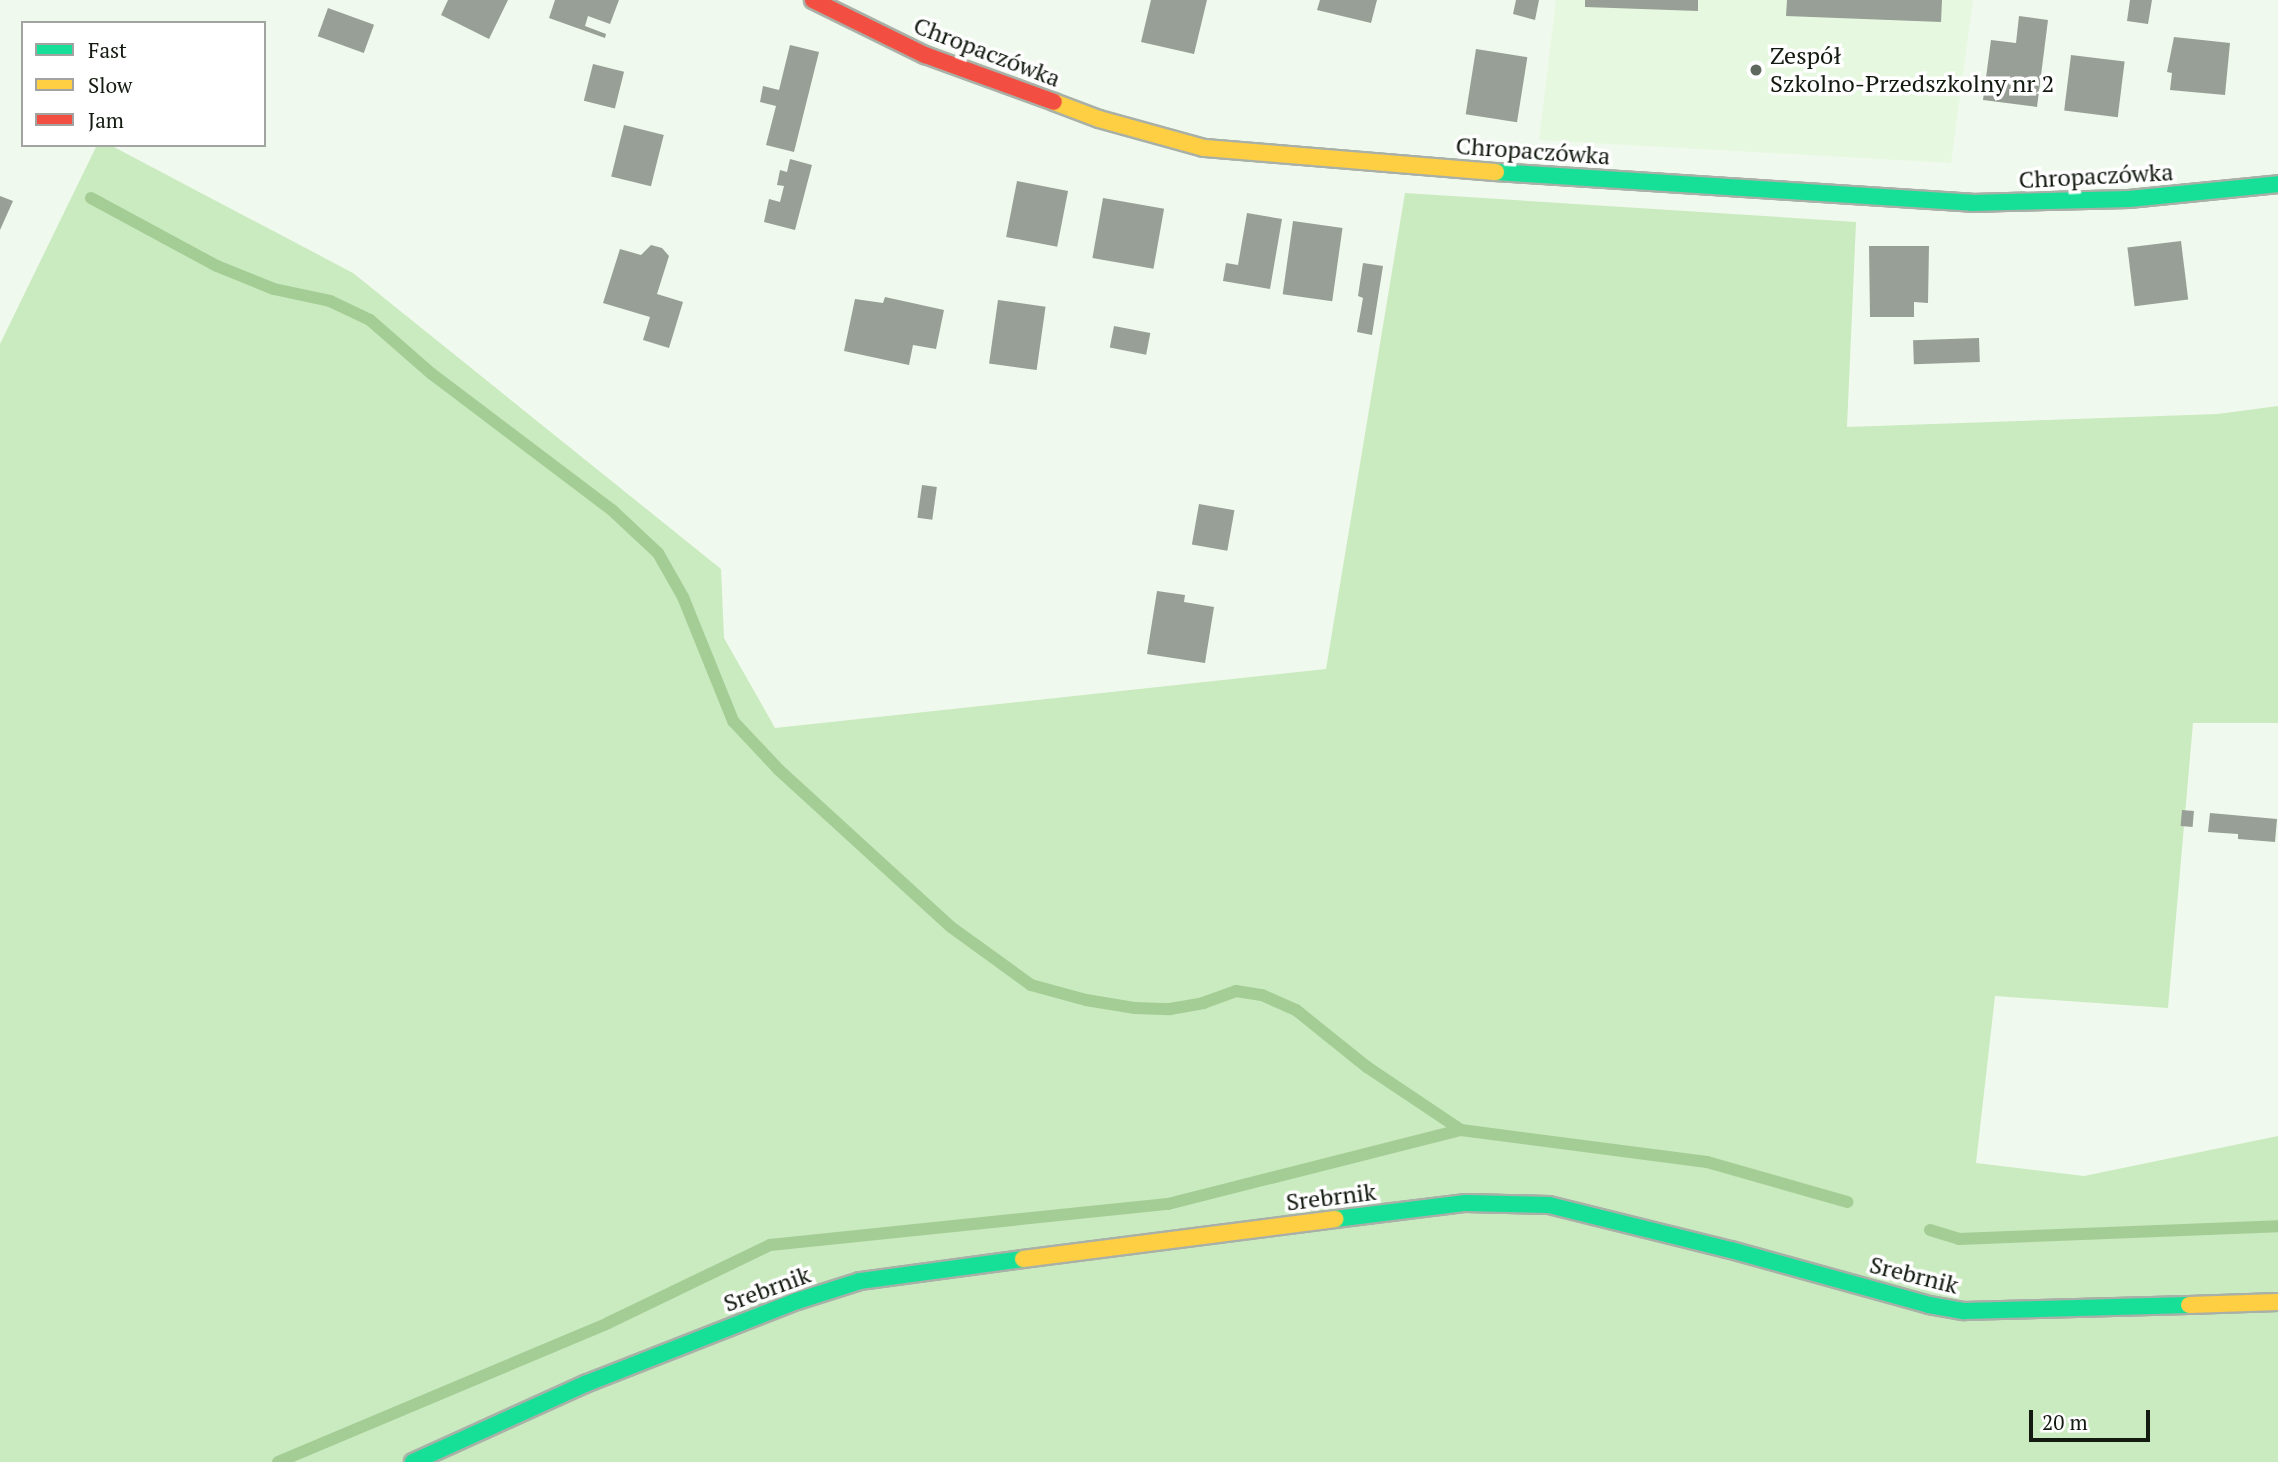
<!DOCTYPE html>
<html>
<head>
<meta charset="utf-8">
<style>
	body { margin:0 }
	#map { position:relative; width:2278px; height:1462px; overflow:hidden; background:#f0f9ed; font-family:"PT Serif",serif }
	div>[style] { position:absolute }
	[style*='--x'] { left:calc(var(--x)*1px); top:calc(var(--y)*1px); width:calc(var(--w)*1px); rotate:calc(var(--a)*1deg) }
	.built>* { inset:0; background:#e6f8e0 }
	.green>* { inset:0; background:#caeabf }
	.stream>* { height:12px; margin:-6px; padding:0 6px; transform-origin:6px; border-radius:6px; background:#a4cd96 }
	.building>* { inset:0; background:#989f96; transform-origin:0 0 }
	.roads { filter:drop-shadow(2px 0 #a9b0a7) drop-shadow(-2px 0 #a9b0a7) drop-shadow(0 2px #a9b0a7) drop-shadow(0 -2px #a9b0a7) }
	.fast>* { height:16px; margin:-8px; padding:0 8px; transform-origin:8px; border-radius:8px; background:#16e098 }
	.slow>* { height:16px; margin:-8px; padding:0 8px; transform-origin:8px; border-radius:8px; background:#ffcf43 }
	.jam>* { height:16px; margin:-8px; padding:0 8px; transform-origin:8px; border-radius:8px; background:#f24e42 }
	.dots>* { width:19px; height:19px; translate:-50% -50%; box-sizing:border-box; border:4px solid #fff; border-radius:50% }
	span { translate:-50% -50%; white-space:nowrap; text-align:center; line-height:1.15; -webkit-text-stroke:7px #fff; paint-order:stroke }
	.street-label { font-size:24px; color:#131b11 }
	.poi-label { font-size:24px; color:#131b11 }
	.left { translate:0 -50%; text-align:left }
	.legend { position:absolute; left:21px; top:21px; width:245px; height:126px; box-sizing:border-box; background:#fff; border:2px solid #a1a4a0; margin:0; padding:9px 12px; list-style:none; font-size:21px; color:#131b11 }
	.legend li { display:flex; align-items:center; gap:14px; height:35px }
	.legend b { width:35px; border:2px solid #a1a4a0 }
	.scale { position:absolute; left:2029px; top:1410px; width:121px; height:32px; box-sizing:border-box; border:4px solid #131b11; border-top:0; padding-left:9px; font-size:21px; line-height:24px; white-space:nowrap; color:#131b11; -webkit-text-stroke:5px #fff; paint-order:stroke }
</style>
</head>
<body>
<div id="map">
	<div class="built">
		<div style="clip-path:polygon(1556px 0,1973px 0,1951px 163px,1539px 140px)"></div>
	</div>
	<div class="green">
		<div style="clip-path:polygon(97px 145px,110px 145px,353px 273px,721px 569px,724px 638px,775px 728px,1326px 669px,1405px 193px,1856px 222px,1847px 427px,2218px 414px,2278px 406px,2278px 723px,2193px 723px,2168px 1008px,1995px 996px,1976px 1163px,2084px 1176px,2278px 1136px,2278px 1462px,0 1462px,0 344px)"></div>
	</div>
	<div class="stream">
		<div style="--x:91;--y:198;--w:143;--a:28.4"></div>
		<div style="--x:217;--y:266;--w:61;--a:22"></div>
		<div style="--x:274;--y:289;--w:57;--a:12.1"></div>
		<div style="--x:330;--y:301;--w:44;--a:25.4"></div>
		<div style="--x:370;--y:320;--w:82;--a:41.1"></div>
		<div style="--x:432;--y:374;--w:226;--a:37.1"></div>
		<div style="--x:612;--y:510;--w:63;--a:43.1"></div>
		<div style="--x:658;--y:553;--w:51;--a:60.4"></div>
		<div style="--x:683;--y:597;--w:134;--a:68"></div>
		<div style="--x:733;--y:721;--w:67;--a:46.8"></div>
		<div style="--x:779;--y:770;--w:233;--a:42.4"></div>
		<div style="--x:951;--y:927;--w:99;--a:35.9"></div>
		<div style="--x:1031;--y:985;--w:57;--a:15.3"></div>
		<div style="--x:1086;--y:1000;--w:50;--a:9.3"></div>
		<div style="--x:1135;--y:1008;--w:35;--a:2"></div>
		<div style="--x:1170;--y:1009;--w:34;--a:-10"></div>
		<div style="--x:1203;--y:1003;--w:35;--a:-20"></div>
		<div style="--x:1236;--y:991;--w:26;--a:9"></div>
		<div style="--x:1262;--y:995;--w:37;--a:24"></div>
		<div style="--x:1296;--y:1010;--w:91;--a:38.8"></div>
		<div style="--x:1367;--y:1067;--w:113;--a:33.8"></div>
		<div style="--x:1930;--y:1230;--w:30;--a:17"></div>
		<div style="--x:1959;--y:1239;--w:319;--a:-2.3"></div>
		<div style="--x:278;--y:1462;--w:358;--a:-22.8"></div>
		<div style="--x:608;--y:1323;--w:180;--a:-25.7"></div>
		<div style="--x:770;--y:1245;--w:400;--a:-5.9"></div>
		<div style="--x:1168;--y:1204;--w:302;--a:-14.2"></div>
		<div style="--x:1461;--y:1130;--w:248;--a:7.4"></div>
		<div style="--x:1707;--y:1162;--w:146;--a:15.9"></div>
	</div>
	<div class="building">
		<div style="clip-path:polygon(448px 0,508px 0,489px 39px,441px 15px)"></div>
		<div style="clip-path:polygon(555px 0,619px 0,610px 24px,588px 16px,585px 26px,606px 34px,605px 38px,549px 18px)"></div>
		<div style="clip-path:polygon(1151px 0,1207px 0,1194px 54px,1141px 42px)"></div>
		<div style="clip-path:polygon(1320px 0,1377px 0,1371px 23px,1317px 10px)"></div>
		<div style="clip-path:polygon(1516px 0,1539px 0,1535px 20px,1513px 14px)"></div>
		<div style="clip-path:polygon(1585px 0,1698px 0,1698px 11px,1585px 7px)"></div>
		<div style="clip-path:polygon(1787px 0,1942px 0,1941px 22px,1786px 16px)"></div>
		<div style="clip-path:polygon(2130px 0,2152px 0,2148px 24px,2127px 21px)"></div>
		<div style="left:328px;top:8px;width:49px;height:30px;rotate:20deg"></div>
		<div style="clip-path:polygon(2019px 16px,2048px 20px,2037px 107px,1983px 100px,1991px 40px,2016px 43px)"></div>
		<div style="clip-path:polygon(2174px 37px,2230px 43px,2225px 95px,2170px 90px,2172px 73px,2167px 72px)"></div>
		<div style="clip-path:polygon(790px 45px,819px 52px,794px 152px,766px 145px,776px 106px,760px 102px,763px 86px,779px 90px)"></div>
		<div style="left:1476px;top:49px;width:52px;height:66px;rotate:9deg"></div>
		<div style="left:2071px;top:55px;width:54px;height:56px;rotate:7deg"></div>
		<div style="left:593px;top:64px;width:32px;height:38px;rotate:14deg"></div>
		<div style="left:624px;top:125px;width:41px;height:53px;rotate:14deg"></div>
		<div style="clip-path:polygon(790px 159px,812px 165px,795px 230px,764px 222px,769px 199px,780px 202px,784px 186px,777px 185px,780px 170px,787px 172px)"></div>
		<div style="left:1017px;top:181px;width:52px;height:57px;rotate:11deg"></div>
		<div style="clip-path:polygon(0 196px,13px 201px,0 230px)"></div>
		<div style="left:1103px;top:198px;width:62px;height:61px;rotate:10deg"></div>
		<div style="clip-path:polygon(1247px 213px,1282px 219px,1270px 289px,1223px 281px,1226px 263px,1238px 265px)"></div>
		<div style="left:1293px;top:221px;width:50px;height:74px;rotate:8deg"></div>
		<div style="left:2181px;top:241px;width:59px;height:54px;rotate:83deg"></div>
		<div style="clip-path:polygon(651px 245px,662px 248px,669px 256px,657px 294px,683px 302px,669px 348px,643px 340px,650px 317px,603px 303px,620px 249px,641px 255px)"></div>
		<div style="clip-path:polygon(1869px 246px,1929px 246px,1928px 303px,1914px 302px,1914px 317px,1870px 317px)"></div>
		<div style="clip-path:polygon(1363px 263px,1383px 266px,1372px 335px,1357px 332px,1363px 298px,1358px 296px)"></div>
		<div style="clip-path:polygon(885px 297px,944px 310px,936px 349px,913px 345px,909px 365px,844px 351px,855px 299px,883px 303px)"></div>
		<div style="left:998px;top:300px;width:48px;height:64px;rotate:8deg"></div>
		<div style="left:1114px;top:326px;width:37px;height:22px;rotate:11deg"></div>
		<div style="left:1979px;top:338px;width:24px;height:66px;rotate:88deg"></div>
		<div style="left:922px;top:485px;width:15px;height:33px;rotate:8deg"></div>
		<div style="left:1199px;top:504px;width:36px;height:41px;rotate:10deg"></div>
		<div style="clip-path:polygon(1157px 591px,1185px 595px,1184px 602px,1214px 607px,1205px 663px,1147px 654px)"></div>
		<div style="left:2182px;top:810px;width:12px;height:16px;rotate:5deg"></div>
		<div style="clip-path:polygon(2210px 813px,2277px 819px,2275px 842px,2238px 839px,2238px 834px,2208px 832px)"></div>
	</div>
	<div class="roads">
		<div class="fast">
			<div style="--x:1496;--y:172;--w:477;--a:3.7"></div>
			<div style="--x:1972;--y:203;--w:157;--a:-1.5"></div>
			<div style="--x:2129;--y:199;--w:150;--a:-5.7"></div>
			<div style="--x:1335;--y:1219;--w:132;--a:-7"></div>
			<div style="--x:1466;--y:1203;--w:83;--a:1.4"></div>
			<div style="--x:1549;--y:1205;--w:187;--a:13.9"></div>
			<div style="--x:1731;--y:1250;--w:205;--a:15.5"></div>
			<div style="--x:1929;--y:1305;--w:36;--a:10"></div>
			<div style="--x:1964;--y:1311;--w:225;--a:-1.5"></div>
			<div style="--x:413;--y:1462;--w:189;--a:-24.4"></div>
			<div style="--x:585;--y:1384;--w:228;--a:-21.4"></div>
			<div style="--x:797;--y:1301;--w:66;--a:-17.6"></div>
			<div style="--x:860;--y:1281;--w:164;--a:-7.7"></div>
		</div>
		<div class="slow">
			<div style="--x:1054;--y:102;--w:48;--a:20.7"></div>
			<div style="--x:1099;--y:119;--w:109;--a:15.4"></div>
			<div style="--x:1204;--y:148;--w:293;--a:4.7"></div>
			<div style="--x:1023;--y:1259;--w:315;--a:-7.3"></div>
			<div style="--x:2189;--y:1305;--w:89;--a:-1.9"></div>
		</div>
		<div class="jam">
			<div style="--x:813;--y:0;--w:125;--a:26.2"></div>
			<div style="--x:925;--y:55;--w:137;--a:20"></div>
		</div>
	</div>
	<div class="dots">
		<div style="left:1756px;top:70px;background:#60695e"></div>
	</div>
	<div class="street-label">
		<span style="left:987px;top:52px;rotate:21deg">Chropaczówka</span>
		<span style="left:1533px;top:151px;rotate:4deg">Chropaczówka</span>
		<span style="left:2096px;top:176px;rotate:-3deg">Chropaczówka</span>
		<span style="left:1331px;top:1197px;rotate:-7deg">Srebrnik</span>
		<span style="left:1914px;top:1275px;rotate:14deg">Srebrnik</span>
		<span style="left:767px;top:1289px;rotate:-20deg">Srebrnik</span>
	</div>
	<div class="poi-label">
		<span class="left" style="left:1770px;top:70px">Zespół<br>Szkolno-Przedszkolny nr 2</span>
	</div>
	<ul class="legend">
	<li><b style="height:9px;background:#16e098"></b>Fast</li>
	<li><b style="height:9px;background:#ffcf43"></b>Slow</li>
	<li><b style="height:9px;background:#f24e42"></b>Jam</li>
	</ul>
	<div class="scale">20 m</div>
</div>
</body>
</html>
